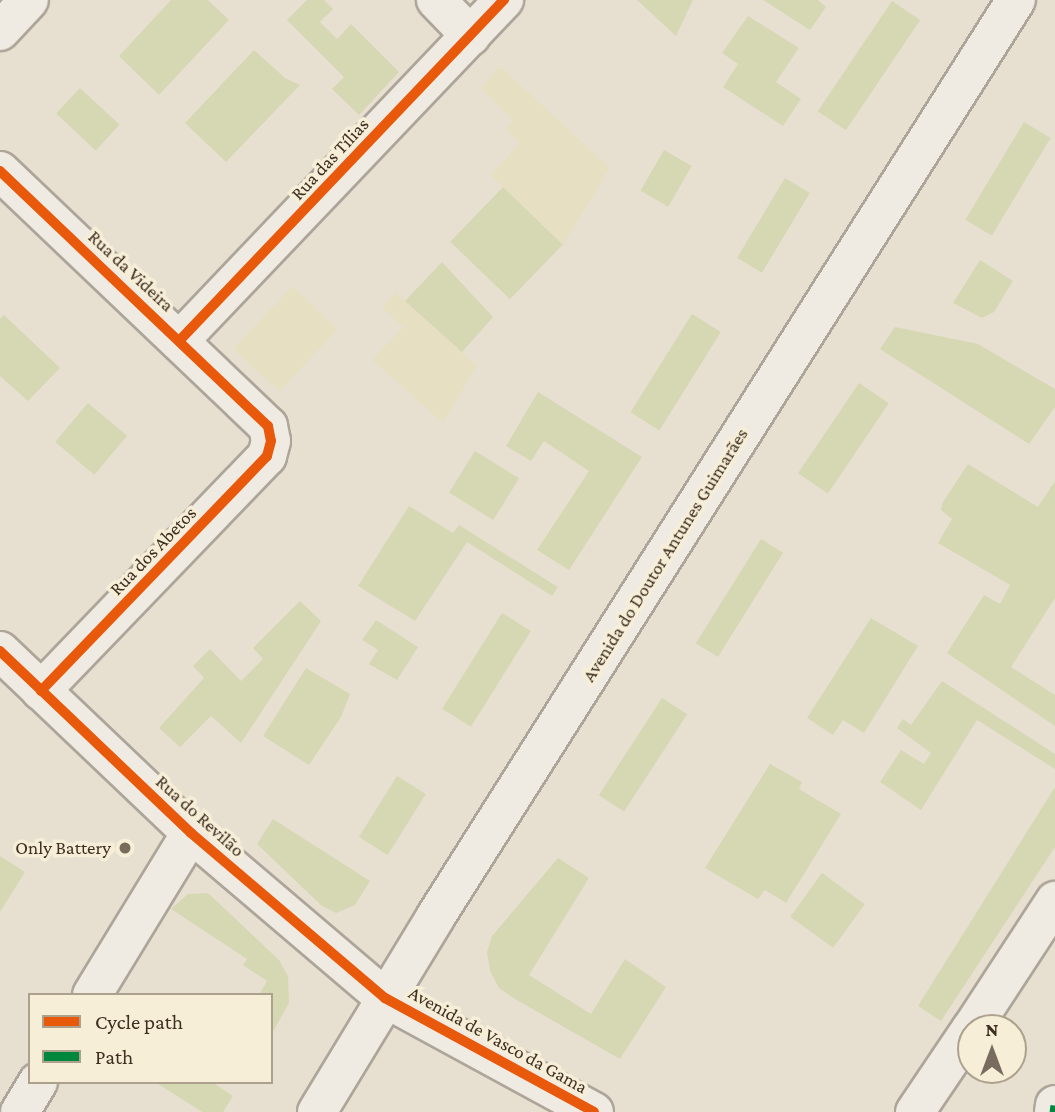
<!DOCTYPE html>
<html>
<head>
<meta charset="utf-8">
<style>
	body { margin:0 }
	#map { position:relative; width:1055px; height:1112px; overflow:hidden; background:#e7e0d1; font-family:"Crimson Pro",serif }
	div>[style] { position:absolute }
	[style*='--x'] { left:calc(var(--x)*1px); top:calc(var(--y)*1px); width:calc(var(--w)*1px); rotate:calc(var(--a)*1deg) }
	.farmland>* { inset:0; background:#e6dfc2; transform-origin:0 0 }
	.green>* { inset:0; background:#d6d7b3; transform-origin:0 0 }
	.roads { filter:drop-shadow(2px 0 #ada599) drop-shadow(-2px 0 #ada599) drop-shadow(0 2px #ada599) drop-shadow(0 -2px #ada599) }
	.street>* { height:38px; margin:-19px; padding:0 19px; transform-origin:19px; border-radius:19px; background:#efebe3 }
	.secondary>* { height:38px; margin:-19px; padding:0 19px; transform-origin:19px; border-radius:19px; background:#efebe3 }
	.quiet>* { height:9px; margin-top:-4.5px; transform-origin:0; background:repeating-linear-gradient(90deg,#00873e 0 18px,transparent 0 27px) }
	.cycleway>* { height:10px; margin:-5px; padding:0 5px; transform-origin:5px; border-radius:5px; background:#e8590c }
	.dots>* { width:19px; height:19px; translate:-50% -50%; box-sizing:border-box; border:4px solid #f7eed8; border-radius:50% }
	span { translate:-50% -50%; white-space:nowrap; text-align:center; line-height:1.15; -webkit-text-stroke:7px #f7eed8; paint-order:stroke }
	.street-label { font-size:19px; color:#3d2e20 }
	.poi-label { font-size:19px; color:#3d2e20 }
	.right { translate:-100% -50%; text-align:right }
	.legend { position:absolute; left:28px; top:993px; width:245px; height:91px; box-sizing:border-box; background:#f7eed8; border:2px solid #ada18e; margin:0; padding:9px 12px; list-style:none; font-size:21px; color:#3d2e20 }
	.legend li { display:flex; align-items:center; gap:14px; height:35px }
	.legend b { width:35px; border:2px solid #ada18e }
	.north { position:absolute; left:957px; top:1014px; width:70px; height:70px; box-sizing:border-box; background:#f7eed8; border:2px solid #ada18e; border-radius:50%; rotate:0deg; font-size:19px; font-weight:700; line-height:28px; text-align:center; color:#3d2e20 }
	.north::after { content:''; display:block; margin:auto; width:24px; height:32px; background:#786c5e; clip-path:polygon(50% 0,100% 100%,50% 72%,0 100%) }
</style>
</head>
<body>
<div id="map">
	<div class="farmland">
		<div style="clip-path:polygon(500px 66px,610px 168px,563px 245px,490px 175px,520px 143px,505px 129px,513px 120px,480px 88px)"></div>
		<div style="left:292px;top:286px;width:63px;height:86px;rotate:43deg"></div>
		<div style="clip-path:polygon(395px 292px,477px 366px,443px 423px,372px 360px,403px 327px,382px 308px)"></div>
	</div>
	<div class="green">
		<div style="clip-path:polygon(171px 0,208px 0,229px 20px,159px 95px,119px 56px)"></div>
		<div style="clip-path:polygon(307px 0,324px 0,333px 9px,320px 22px,337px 39px,351px 24px,399px 72px,359px 115px,332px 89px,344px 77px,287px 20px)"></div>
		<div style="clip-path:polygon(637px 0,693px 0,676px 36px)"></div>
		<div style="clip-path:polygon(763px 0,818px 0,826px 7px,810px 30px)"></div>
		<div style="left:892px;top:1px;width:34px;height:133px;rotate:34deg"></div>
		<div style="clip-path:polygon(748px 16px,799px 48px,776px 82px,801px 99px,783px 126px,723px 87px,738px 64px,722px 53px)"></div>
		<div style="clip-path:polygon(254px 50px,285px 78px,300px 85px,226px 162px,185px 123px)"></div>
		<div style="left:80px;top:88px;width:54px;height:35px;rotate:43deg"></div>
		<div style="left:1024px;top:122px;width:31px;height:114px;rotate:31deg"></div>
		<div style="left:664px;top:150px;width:32px;height:47px;rotate:30deg"></div>
		<div style="left:785px;top:178px;width:29px;height:93px;rotate:31deg"></div>
		<div style="left:503px;top:187px;width:83px;height:76px;rotate:44deg"></div>
		<div style="clip-path:polygon(980px 260px,1013px 281px,994px 312px,982px 318px,953px 303px)"></div>
		<div style="clip-path:polygon(442px 262px,493px 317px,462px 352px,405px 301px)"></div>
		<div style="left:692px;top:314px;width:34px;height:116px;rotate:32deg"></div>
		<div style="clip-path:polygon(4px 315px,60px 368px,28px 401px,0 376px,0 319px)"></div>
		<div style="clip-path:polygon(895px 327px,978px 344px,1055px 389px,1055px 407px,1029px 444px,880px 349px)"></div>
		<div style="left:859px;top:383px;width:36px;height:109px;rotate:34deg"></div>
		<div style="clip-path:polygon(538px 392px,642px 457px,569px 570px,537px 550px,589px 471px,544px 441px,531px 461px,506px 446px)"></div>
		<div style="left:88px;top:403px;width:51px;height:51px;rotate:40deg"></div>
		<div style="left:475px;top:451px;width:52px;height:49px;rotate:32deg"></div>
		<div style="clip-path:polygon(968px 464px,1038px 507px,1055px 481px,1055px 598px,1011px 667px,1055px 695px,1055px 726px,947px 653px,984px 595px,1000px 604px,1010px 585px,938px 543px,952px 519px,941px 510px,943px 502px)"></div>
		<div style="clip-path:polygon(409px 506px,453px 533px,459px 525px,558px 587px,552px 596px,467px 542px,415px 621px,358px 586px)"></div>
		<div style="left:761px;top:539px;width:26px;height:123px;rotate:32deg"></div>
		<div style="clip-path:polygon(300px 601px,321px 621px,241px 743px,211px 716px,180px 747px,159px 728px,204px 678px,193px 666px,210px 649px,241px 681px,263px 659px,253px 648px)"></div>
		<div style="left:502px;top:613px;width:34px;height:113px;rotate:32deg"></div>
		<div style="clip-path:polygon(871px 618px,918px 646px,864px 733px,843px 720px,833px 735px,807px 718px)"></div>
		<div style="clip-path:polygon(376px 620px,418px 647px,397px 680px,369px 664px,378px 650px,362px 640px)"></div>
		<div style="clip-path:polygon(306px 668px,350px 694px,341px 717px,309px 765px,263px 736px)"></div>
		<div style="clip-path:polygon(942px 681px,1055px 754px,1055px 769px,977px 720px,921px 810px,880px 782px,901px 750px,924px 764px,931px 753px,897px 728px,903px 719px,911px 725px)"></div>
		<div style="left:662px;top:698px;width:30px;height:116px;rotate:33deg"></div>
		<div style="clip-path:polygon(770px 764px,802px 782px,799px 789px,841px 814px,786px 903px,765px 890px,758px 899px,705px 868px)"></div>
		<div style="left:397px;top:776px;width:34px;height:72px;rotate:32deg"></div>
		<div style="clip-path:polygon(1055px 787px,1055px 847px,941px 1021px,918px 1006px)"></div>
		<div style="clip-path:polygon(273px 819px,370px 881px,355px 905px,336px 913px,322px 906px,257px 844px)"></div>
		<div style="clip-path:polygon(0 856px,25px 872px,0 912px)"></div>
		<div style="clip-path:polygon(558px 858px,589px 878px,529px 975px,591px 1014px,625px 959px,666px 987px,620px 1059px,515px 999px,499px 988px,490px 971px,487px 952px,492px 936px)"></div>
		<div style="left:822px;top:873px;width:53px;height:54px;rotate:36deg"></div>
		<div style="clip-path:polygon(208px 893px,279px 960px,288px 976px,289px 1003px,271px 1035px,271px 995px,259px 995px,267px 981px,243px 965px,247px 959px,171px 909px,188px 894px)"></div>
		<div style="clip-path:polygon(155px 1082px,212px 1082px,233px 1096px,223px 1112px,202px 1112px)"></div>
	</div>
	<div class="roads">
		<div class="street">
			<div style="--x:436;--y:0;--w:50;--a:45.8"></div>
			<div style="--x:0;--y:31;--w:42;--a:-46.9"></div>
			<div style="--x:0;--y:171;--w:370;--a:43.6"></div>
			<div style="--x:268;--y:426;--w:15;--a:79"></div>
			<div style="--x:271;--y:441;--w:16;--a:105"></div>
			<div style="--x:267;--y:456;--w:326;--a:133.9"></div>
			<div style="--x:180;--y:340;--w:470;--a:-46.4"></div>
			<div style="--x:972;--y:1028;--w:152;--a:-56.8"></div>
			<div style="--x:915;--y:1112;--w:100;--a:-56"></div>
			<div style="--x:1054;--y:1112;--w:7;--a:-82"></div>
		</div>
		<div class="secondary">
			<div style="--x:0;--y:651;--w:264;--a:43.6"></div>
			<div style="--x:191;--y:833;--w:255;--a:40.4"></div>
			<div style="--x:385;--y:998;--w:238;--a:28.6"></div>
			<div style="--x:92;--y:995;--w:190;--a:-58.6"></div>
			<div style="--x:20;--y:1112;--w:35;--a:-59"></div>
			<div style="--x:317;--y:1112;--w:229;--a:-58.7"></div>
			<div style="--x:436;--y:916;--w:1084;--a:-57.66"></div>
		</div>
	</div>
	<div class="quiet">
		<div style="--x:1054;--y:1112;--w:7;--a:-82"></div>
	</div>
	<div class="cycleway">
		<div style="--x:0;--y:171;--w:370;--a:43.6"></div>
		<div style="--x:268;--y:426;--w:15;--a:79"></div>
		<div style="--x:271;--y:441;--w:16;--a:105"></div>
		<div style="--x:267;--y:456;--w:326;--a:133.9"></div>
		<div style="--x:180;--y:340;--w:470;--a:-46.4"></div>
		<div style="--x:0;--y:651;--w:264;--a:43.6"></div>
		<div style="--x:191;--y:833;--w:255;--a:40.4"></div>
		<div style="--x:385;--y:998;--w:238;--a:28.6"></div>
	</div>
	<div class="dots">
		<div style="left:125px;top:848px;background:#786c5e"></div>
	</div>
	<div class="street-label">
		<span style="left:330px;top:159px;rotate:-47deg">Rua das Tílias</span>
		<span style="left:131px;top:271px;rotate:43deg">Rua da Videira</span>
		<span style="left:153px;top:551px;rotate:-46deg">Rua dos Abetos</span>
		<span style="left:665px;top:555px;rotate:-58deg">Avenida do Doutor Antunes Guimarães</span>
		<span style="left:200px;top:816px;rotate:42deg">Rua do Revilão</span>
		<span style="left:498px;top:1040px;rotate:29deg">Avenida de Vasco da Gama</span>
	</div>
	<div class="poi-label">
		<span class="right" style="left:111px;top:848px">Only Battery</span>
	</div>
	<ul class="legend">
	<li><b style="height:9px;background:#e8590c"></b>Cycle path</li>
	<li><b style="height:9px;background:#00873e"></b>Path</li>
	</ul>
	<div class="north">N</div>
</div>
</body>
</html>
